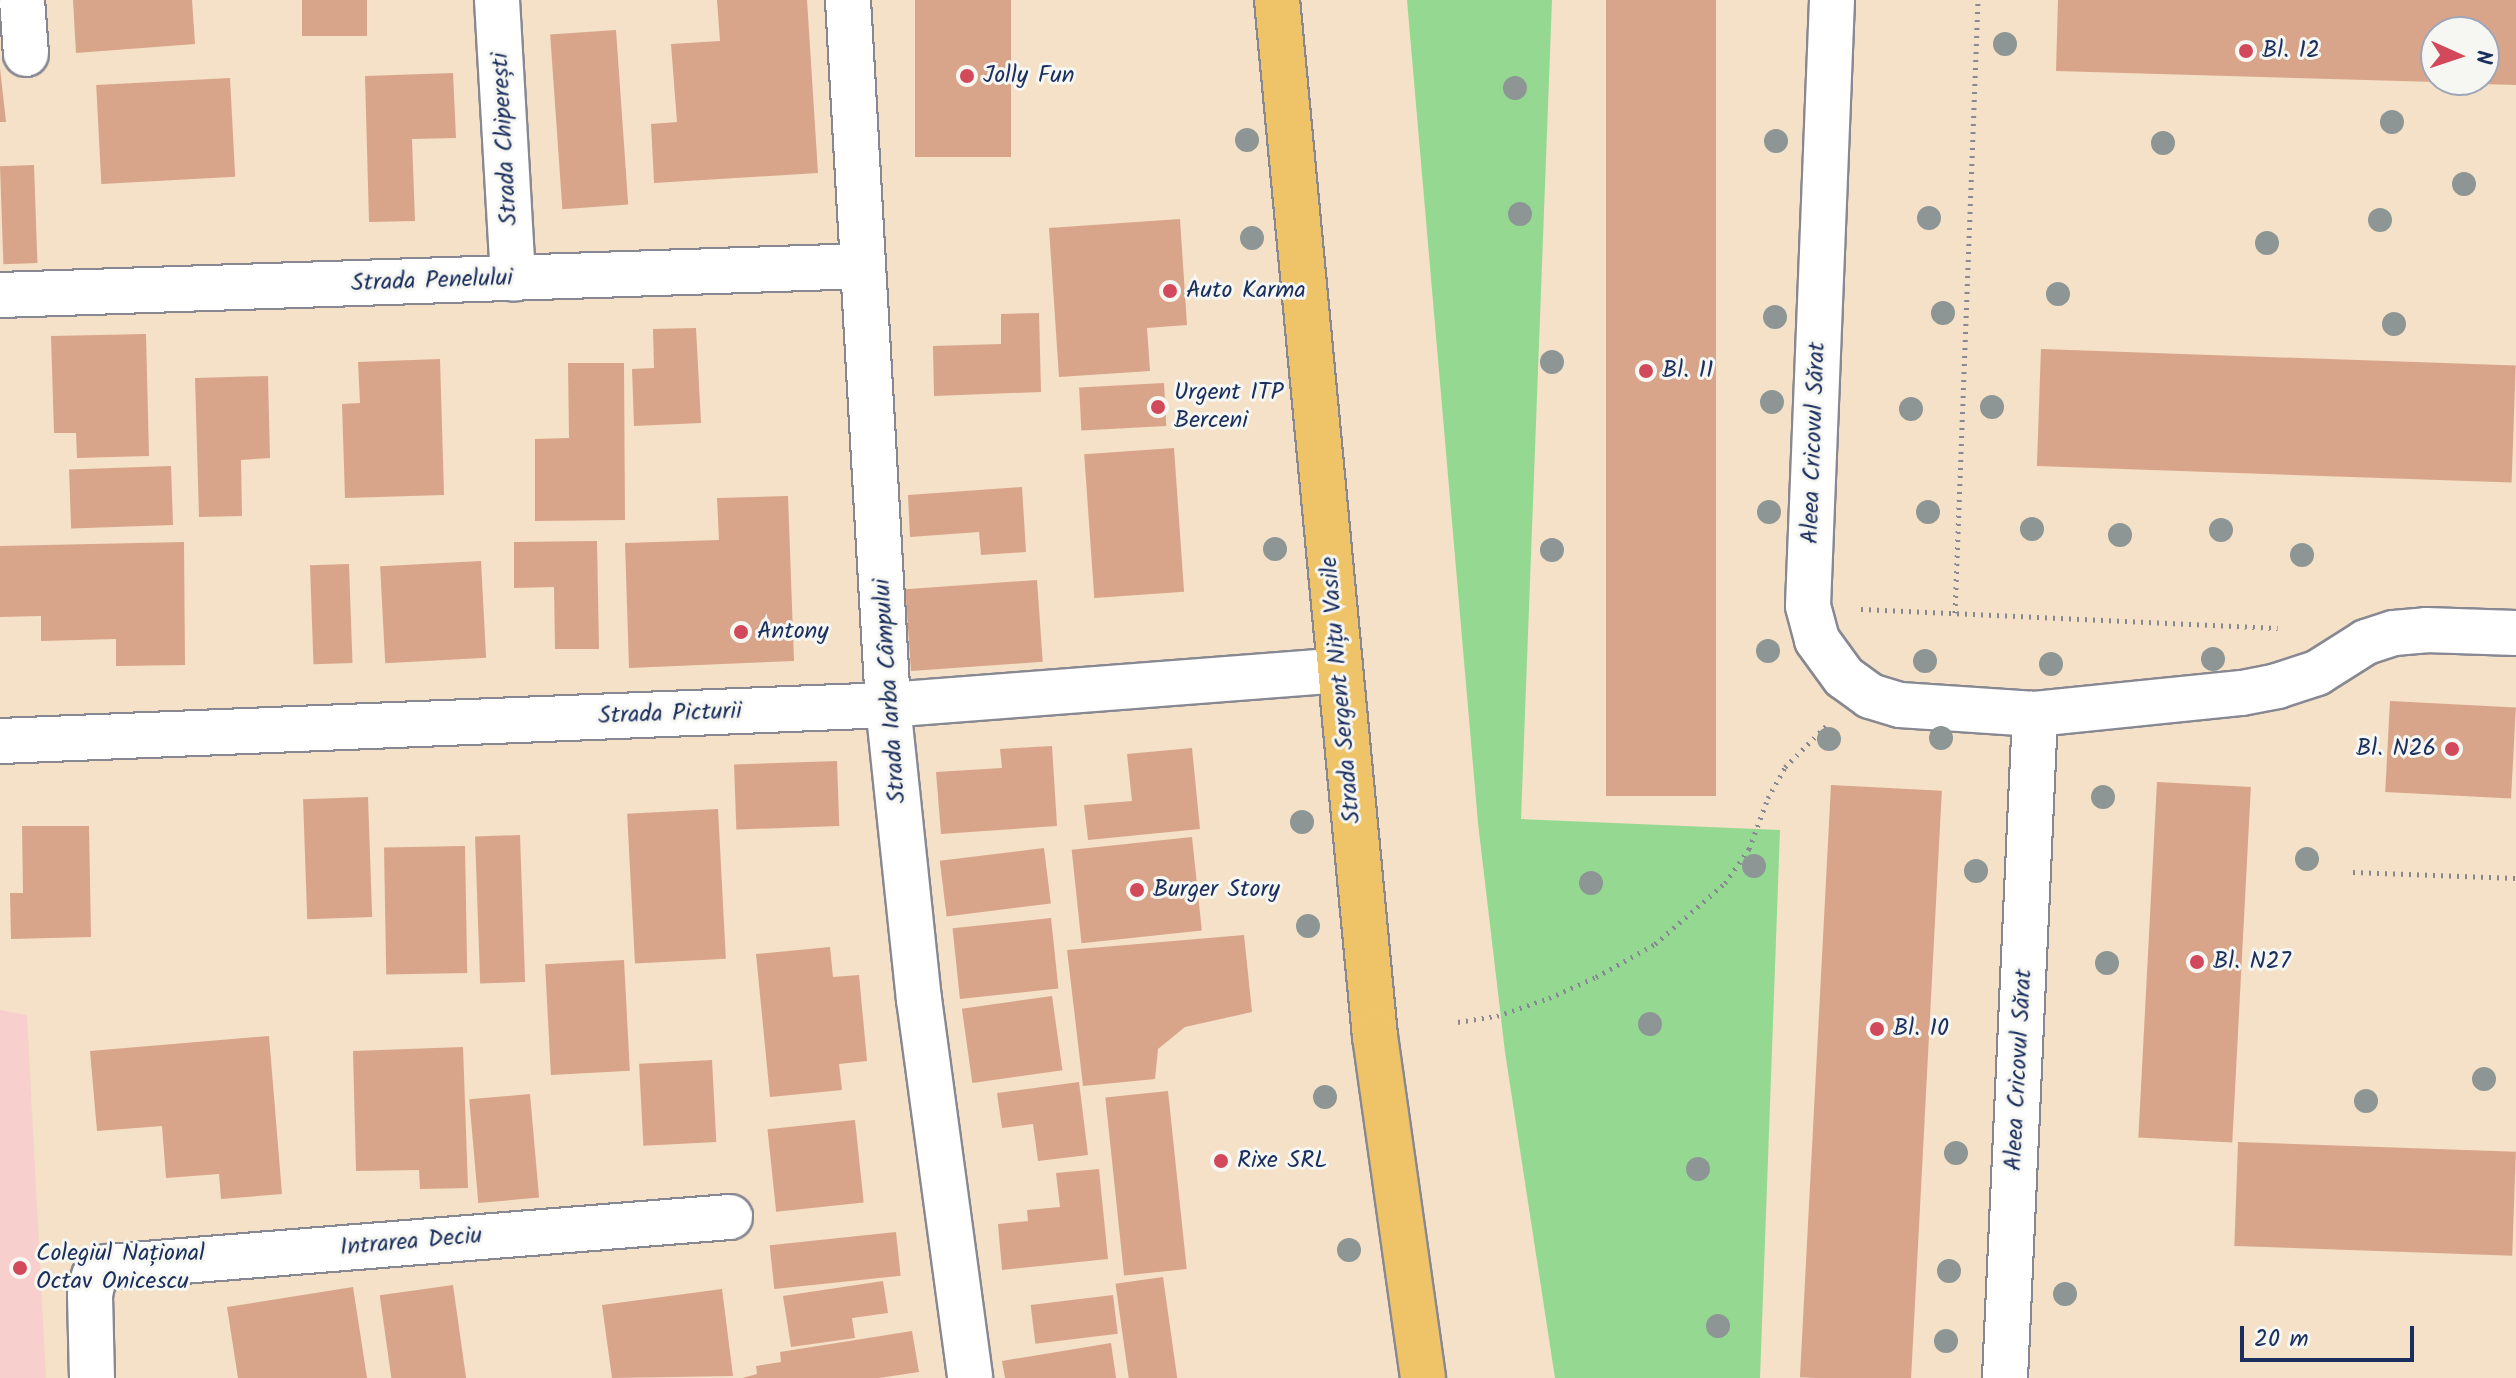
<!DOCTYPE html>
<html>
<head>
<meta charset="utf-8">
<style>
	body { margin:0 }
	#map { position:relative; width:2516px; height:1378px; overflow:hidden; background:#f4e1c7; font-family:Kalam,sans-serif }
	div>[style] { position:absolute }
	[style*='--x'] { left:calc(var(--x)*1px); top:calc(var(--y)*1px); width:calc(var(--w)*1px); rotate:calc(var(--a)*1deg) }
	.built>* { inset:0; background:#f7d0ce }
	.green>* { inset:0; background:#94d891 }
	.building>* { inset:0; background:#d8a58a; transform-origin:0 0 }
	.path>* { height:5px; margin-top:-2.5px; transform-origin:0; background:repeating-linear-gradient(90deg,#888892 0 2px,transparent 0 8px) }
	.roads { filter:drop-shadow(2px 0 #888892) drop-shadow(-2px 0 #888892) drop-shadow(0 2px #888892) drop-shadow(0 -2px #888892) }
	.minor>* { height:44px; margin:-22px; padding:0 22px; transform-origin:22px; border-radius:22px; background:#fff }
	.major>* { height:44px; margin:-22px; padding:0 22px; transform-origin:22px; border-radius:22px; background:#efc469 }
	.trees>* { width:24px; height:24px; margin:-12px; border-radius:50%; background:#8d9694 }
	.dots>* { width:22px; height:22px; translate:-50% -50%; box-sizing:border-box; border:4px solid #f6f6f2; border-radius:50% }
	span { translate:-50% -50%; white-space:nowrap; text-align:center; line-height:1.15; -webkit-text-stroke:6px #f6f6f2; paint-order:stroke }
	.poi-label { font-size:24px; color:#1b2f5e }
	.left { translate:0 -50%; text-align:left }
	.right { translate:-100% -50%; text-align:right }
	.street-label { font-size:24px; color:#1b2f5e }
	.north { position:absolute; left:2420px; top:16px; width:80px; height:80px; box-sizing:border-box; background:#f6f6f2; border:2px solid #9ea6b7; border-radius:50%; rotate:93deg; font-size:22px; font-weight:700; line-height:32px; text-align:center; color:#1b2f5e }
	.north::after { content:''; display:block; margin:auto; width:28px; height:36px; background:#d1495b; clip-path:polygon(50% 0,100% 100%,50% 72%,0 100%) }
	.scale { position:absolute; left:2240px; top:1326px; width:174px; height:36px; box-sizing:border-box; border:4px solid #1b2f5e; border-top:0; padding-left:10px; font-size:24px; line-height:28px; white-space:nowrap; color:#1b2f5e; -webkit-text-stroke:6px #f6f6f2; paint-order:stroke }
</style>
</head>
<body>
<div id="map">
	<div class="built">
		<div style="clip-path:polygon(0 1010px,27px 1015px,46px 1378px,0 1378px)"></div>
	</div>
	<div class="green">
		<div style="clip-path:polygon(1407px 0,1552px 0,1521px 819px,1780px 830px,1760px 1378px,1555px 1378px,1505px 1052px,1478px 823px)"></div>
	</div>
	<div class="building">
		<div style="clip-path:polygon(73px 0,192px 0,195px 44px,76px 53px)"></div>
		<div style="left:302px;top:0;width:65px;height:36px"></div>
		<div style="clip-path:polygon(717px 0,807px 0,818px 173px,654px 183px,651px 124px,677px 122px,671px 44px,720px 41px)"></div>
		<div style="left:915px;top:0;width:96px;height:157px"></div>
		<div style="left:1606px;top:0;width:110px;height:796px"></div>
		<div style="clip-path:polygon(2058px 0,2516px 0,2516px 85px,2447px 83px,2484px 80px,2484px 32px,2436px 32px,2436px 82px,2056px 71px)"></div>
		<div style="left:616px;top:30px;width:175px;height:66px;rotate:86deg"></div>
		<div style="clip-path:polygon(0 68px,6px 122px,0 122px)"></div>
		<div style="clip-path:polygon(453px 73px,456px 138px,412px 139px,415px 221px,369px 222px,365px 76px)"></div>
		<div style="left:230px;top:78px;width:99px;height:134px;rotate:87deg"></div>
		<div style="left:34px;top:165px;width:98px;height:34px;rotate:88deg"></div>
		<div style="clip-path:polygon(1180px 219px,1187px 325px,1147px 328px,1150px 371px,1059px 377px,1049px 228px)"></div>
		<div style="clip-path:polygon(1039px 313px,1041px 392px,934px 396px,933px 346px,1001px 344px,1001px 314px)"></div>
		<div style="clip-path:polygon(696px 328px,701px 423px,634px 426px,632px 369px,654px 368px,653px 329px)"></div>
		<div style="clip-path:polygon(146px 334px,149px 456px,77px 458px,76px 433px,54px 433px,51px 336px)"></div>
		<div style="left:2041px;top:349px;width:475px;height:117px;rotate:2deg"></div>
		<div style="clip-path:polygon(440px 359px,444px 495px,345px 498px,342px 404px,360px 403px,358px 362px)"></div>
		<div style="clip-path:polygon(568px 363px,624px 363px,625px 520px,535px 521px,535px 439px,569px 438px)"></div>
		<div style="clip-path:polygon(268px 376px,270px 458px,241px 460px,242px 516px,199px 517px,195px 378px)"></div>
		<div style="left:1164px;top:383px;width:43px;height:85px;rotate:87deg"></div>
		<div style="left:1174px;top:448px;width:144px;height:90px;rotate:86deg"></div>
		<div style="left:171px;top:466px;width:59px;height:102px;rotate:88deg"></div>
		<div style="clip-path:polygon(1022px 487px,1026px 552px,981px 555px,979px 532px,910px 537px,908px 495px)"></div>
		<div style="clip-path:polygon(788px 496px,794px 661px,629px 668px,625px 543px,719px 540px,717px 498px)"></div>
		<div style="clip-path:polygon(597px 541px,599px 649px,555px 649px,554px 587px,514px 588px,514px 542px)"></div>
		<div style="clip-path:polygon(184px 542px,185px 665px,116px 666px,116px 639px,41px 641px,41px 616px,0 617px,0 546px)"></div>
		<div style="left:481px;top:561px;width:97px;height:101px;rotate:87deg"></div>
		<div style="left:349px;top:564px;width:99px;height:39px;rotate:88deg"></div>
		<div style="left:1037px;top:580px;width:82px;height:132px;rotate:86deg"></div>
		<div style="left:2390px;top:701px;width:126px;height:91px;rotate:3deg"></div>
		<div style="clip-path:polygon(1052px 746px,1057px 826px,941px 834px,936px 772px,1002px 768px,1000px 749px)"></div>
		<div style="clip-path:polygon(1192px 748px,1200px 829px,1088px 840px,1084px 805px,1132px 801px,1127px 754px)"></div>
		<div style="left:837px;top:761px;width:65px;height:103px;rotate:88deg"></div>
		<div style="left:2157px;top:782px;width:94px;height:356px;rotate:3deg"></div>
		<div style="left:1831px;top:785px;width:111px;height:593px;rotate:3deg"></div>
		<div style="left:368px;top:797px;width:120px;height:65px;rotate:88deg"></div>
		<div style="left:718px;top:809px;width:150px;height:91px;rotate:87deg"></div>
		<div style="clip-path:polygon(22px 826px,89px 826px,91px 937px,11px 939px,10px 893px,23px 893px)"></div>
		<div style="left:520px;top:835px;width:147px;height:45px;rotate:88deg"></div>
		<div style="left:1192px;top:837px;width:94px;height:121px;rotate:84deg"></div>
		<div style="left:465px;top:846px;width:127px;height:81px;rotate:89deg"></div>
		<div style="left:1044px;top:848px;width:56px;height:105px;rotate:83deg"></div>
		<div style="left:1051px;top:918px;width:71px;height:99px;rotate:84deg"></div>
		<div style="clip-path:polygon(1244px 935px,1252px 1012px,1185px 1027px,1158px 1049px,1155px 1079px,1083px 1086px,1067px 950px)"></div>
		<div style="clip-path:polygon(830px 947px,833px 977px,859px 975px,867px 1061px,839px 1064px,842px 1090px,770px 1097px,756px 954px)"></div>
		<div style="left:624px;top:960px;width:111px;height:79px;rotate:87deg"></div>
		<div style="left:1052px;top:996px;width:75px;height:91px;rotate:82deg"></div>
		<div style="clip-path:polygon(269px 1036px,282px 1194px,221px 1199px,219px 1174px,166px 1178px,162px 1126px,97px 1131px,90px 1051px)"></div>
		<div style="clip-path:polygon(463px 1047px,468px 1188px,420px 1189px,419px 1170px,356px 1171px,353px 1051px)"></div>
		<div style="left:712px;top:1060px;width:82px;height:73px;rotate:87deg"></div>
		<div style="clip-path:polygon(1079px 1082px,1088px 1155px,1038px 1161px,1033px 1124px,1002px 1128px,997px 1093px)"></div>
		<div style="left:1168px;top:1091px;width:179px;height:63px;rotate:84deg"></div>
		<div style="left:530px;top:1094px;width:104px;height:61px;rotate:85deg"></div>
		<div style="left:855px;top:1120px;width:83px;height:88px;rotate:84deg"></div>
		<div style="left:2238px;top:1142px;width:278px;height:104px;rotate:2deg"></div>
		<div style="clip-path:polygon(1099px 1169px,1108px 1259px,1002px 1270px,998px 1224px,1028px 1221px,1027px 1210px,1060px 1207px,1056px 1173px)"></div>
		<div style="left:896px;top:1232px;width:44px;height:127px;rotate:84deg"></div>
		<div style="left:1163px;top:1277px;width:102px;height:48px;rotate:82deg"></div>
		<div style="clip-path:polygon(883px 1281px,888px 1313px,852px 1318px,855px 1338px,791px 1347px,783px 1296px)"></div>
		<div style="left:453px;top:1285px;width:94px;height:74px;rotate:82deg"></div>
		<div style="clip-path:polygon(353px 1287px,367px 1378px,238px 1378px,227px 1307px)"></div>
		<div style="clip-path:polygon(722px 1289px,733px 1376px,612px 1378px,602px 1305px)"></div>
		<div style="left:1113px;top:1295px;width:39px;height:83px;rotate:83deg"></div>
		<div style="clip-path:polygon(912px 1331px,919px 1372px,879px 1378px,742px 1378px,757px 1374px,756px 1366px,781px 1362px,780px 1352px)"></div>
		<div style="clip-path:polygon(1111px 1343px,1116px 1378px,1005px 1378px,1002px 1361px)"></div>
	</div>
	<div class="path">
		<div style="--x:1861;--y:609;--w:417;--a:2.6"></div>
		<div style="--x:1955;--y:613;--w:613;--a:-87.85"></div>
		<div style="--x:2353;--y:872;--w:163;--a:2.1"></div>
		<div style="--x:1458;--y:1022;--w:39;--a:-9"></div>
		<div style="--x:1497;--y:1016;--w:55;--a:-19.1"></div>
		<div style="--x:1549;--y:998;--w:51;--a:-24.1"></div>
		<div style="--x:1596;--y:977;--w:68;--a:-29.2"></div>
		<div style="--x:1655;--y:944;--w:93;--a:-41.1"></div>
		<div style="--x:1725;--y:883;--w:42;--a:-54.8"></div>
		<div style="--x:1749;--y:849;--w:54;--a:-69.6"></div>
		<div style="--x:1768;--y:798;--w:35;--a:-61"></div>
		<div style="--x:1785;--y:767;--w:58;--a:-45"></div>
	</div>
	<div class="roads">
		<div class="minor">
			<div style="--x:22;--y:0;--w:54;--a:85.8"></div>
			<div style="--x:497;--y:0;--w:279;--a:86.7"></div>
			<div style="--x:848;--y:0;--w:706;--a:86.75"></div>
			<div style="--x:888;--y:705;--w:296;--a:84"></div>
			<div style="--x:919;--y:999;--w:382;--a:82.3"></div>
			<div style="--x:1832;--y:0;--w:606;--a:92.27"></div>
			<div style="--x:1808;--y:606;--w:35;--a:75"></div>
			<div style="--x:1817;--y:640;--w:46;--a:53.9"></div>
			<div style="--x:1844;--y:677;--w:32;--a:36"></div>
			<div style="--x:1870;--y:696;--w:31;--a:17"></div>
			<div style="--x:1900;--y:705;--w:135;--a:3.8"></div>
			<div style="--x:2035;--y:714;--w:208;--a:-5.8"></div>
			<div style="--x:2242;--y:693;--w:36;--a:-11"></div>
			<div style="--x:2277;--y:686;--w:42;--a:-18"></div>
			<div style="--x:2317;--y:673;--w:58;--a:-32.3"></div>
			<div style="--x:2366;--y:642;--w:29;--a:-18"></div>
			<div style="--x:2394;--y:633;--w:32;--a:-5"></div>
			<div style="--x:2426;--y:630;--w:90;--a:1.9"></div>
			<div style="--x:0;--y:295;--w:863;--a:-1.92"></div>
			<div style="--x:0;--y:741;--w:889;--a:-2.32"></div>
			<div style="--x:888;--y:705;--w:452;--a:-4.4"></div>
			<div style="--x:92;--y:1378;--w:83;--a:-91.4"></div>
			<div style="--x:90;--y:1295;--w:19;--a:-78"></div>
			<div style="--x:94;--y:1276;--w:17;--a:-33"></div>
			<div style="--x:108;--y:1267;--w:624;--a:-4.6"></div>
			<div style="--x:2005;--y:1378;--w:665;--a:-87.41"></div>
		</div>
		<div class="major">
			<div style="--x:1277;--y:0;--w:1041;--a:84.6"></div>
			<div style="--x:1375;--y:1036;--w:345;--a:82"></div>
		</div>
	</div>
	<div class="trees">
		<div style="left:2005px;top:44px"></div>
		<div style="left:1515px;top:88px"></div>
		<div style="left:2392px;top:122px"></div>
		<div style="left:1247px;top:140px"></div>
		<div style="left:1776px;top:141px"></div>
		<div style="left:2163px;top:143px"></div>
		<div style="left:2464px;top:184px"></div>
		<div style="left:1520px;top:214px"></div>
		<div style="left:1929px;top:218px"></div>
		<div style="left:2380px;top:220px"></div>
		<div style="left:1252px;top:238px"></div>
		<div style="left:2267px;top:243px"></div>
		<div style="left:2058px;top:294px"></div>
		<div style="left:1943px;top:313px"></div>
		<div style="left:1775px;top:317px"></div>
		<div style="left:2394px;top:324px"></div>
		<div style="left:1552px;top:362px"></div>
		<div style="left:1772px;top:402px"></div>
		<div style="left:1992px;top:407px"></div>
		<div style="left:1911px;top:409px"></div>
		<div style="left:1769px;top:512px"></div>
		<div style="left:1928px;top:512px"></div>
		<div style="left:2032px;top:529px"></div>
		<div style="left:2221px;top:530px"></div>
		<div style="left:2120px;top:535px"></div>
		<div style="left:1275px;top:549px"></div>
		<div style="left:1552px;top:550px"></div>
		<div style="left:2302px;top:555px"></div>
		<div style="left:1768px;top:651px"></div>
		<div style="left:2213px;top:659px"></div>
		<div style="left:1925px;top:661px"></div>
		<div style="left:2051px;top:664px"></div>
		<div style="left:1941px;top:738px"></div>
		<div style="left:1829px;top:739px"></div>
		<div style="left:2103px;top:797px"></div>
		<div style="left:1302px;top:822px"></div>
		<div style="left:2307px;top:859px"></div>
		<div style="left:1754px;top:866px"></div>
		<div style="left:1976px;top:871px"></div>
		<div style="left:1591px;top:883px"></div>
		<div style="left:1308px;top:926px"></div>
		<div style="left:2107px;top:963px"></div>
		<div style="left:1650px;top:1024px"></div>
		<div style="left:2484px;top:1079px"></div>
		<div style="left:1325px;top:1097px"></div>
		<div style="left:2366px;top:1101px"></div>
		<div style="left:1956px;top:1153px"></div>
		<div style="left:1698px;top:1169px"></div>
		<div style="left:1349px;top:1250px"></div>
		<div style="left:1949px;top:1271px"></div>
		<div style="left:2065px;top:1294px"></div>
		<div style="left:1718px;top:1326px"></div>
		<div style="left:1946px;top:1341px"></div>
	</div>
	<div class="dots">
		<div style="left:2246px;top:51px;background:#d1495b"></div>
		<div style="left:967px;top:76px;background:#d1495b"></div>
		<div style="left:1170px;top:291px;background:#d1495b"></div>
		<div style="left:1646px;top:371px;background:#d1495b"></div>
		<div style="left:1158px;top:407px;background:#d1495b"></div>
		<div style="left:741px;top:632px;background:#d1495b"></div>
		<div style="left:2452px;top:749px;background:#d1495b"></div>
		<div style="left:1137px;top:890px;background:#d1495b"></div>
		<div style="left:2197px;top:962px;background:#d1495b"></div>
		<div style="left:1877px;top:1029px;background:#d1495b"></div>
		<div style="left:1221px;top:1161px;background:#d1495b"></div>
		<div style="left:20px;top:1268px;background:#d1495b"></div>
	</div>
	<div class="poi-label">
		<span class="left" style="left:2262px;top:51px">Bl. 12</span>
		<span class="left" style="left:983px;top:76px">Jolly Fun</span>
		<span class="left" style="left:1186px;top:291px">Auto Karma</span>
		<span class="left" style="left:1662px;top:371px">Bl. 11</span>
		<span class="left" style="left:1174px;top:407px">Urgent ITP<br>Berceni</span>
		<span class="left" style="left:757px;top:632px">Antony</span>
		<span class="right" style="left:2436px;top:749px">Bl. N26</span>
		<span class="left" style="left:1153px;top:890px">Burger Story</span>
		<span class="left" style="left:2213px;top:962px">Bl. N27</span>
		<span class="left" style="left:1893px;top:1029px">Bl. 10</span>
		<span class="left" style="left:1237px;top:1161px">Rixe SRL</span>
		<span class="left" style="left:36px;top:1268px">Colegiul Național<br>Octav Onicescu</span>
	</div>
	<div class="street-label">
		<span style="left:505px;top:139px;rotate:-93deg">Strada Chiperești</span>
		<span style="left:432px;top:281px;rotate:-2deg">Strada Penelului</span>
		<span style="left:1814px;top:443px;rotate:-88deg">Aleea Cricovul Sărat</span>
		<span style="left:1341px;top:690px;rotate:-95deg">Strada Sergent Nițu Vasile</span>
		<span style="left:890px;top:691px;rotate:-94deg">Strada Iarba Câmpului</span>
		<span style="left:670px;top:714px;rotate:-2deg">Strada Picturii</span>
		<span style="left:2019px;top:1070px;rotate:-87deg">Aleea Cricovul Sărat</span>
		<span style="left:411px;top:1242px;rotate:-5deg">Intrarea Deciu</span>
	</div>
	<div class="north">N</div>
	<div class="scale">20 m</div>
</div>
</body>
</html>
